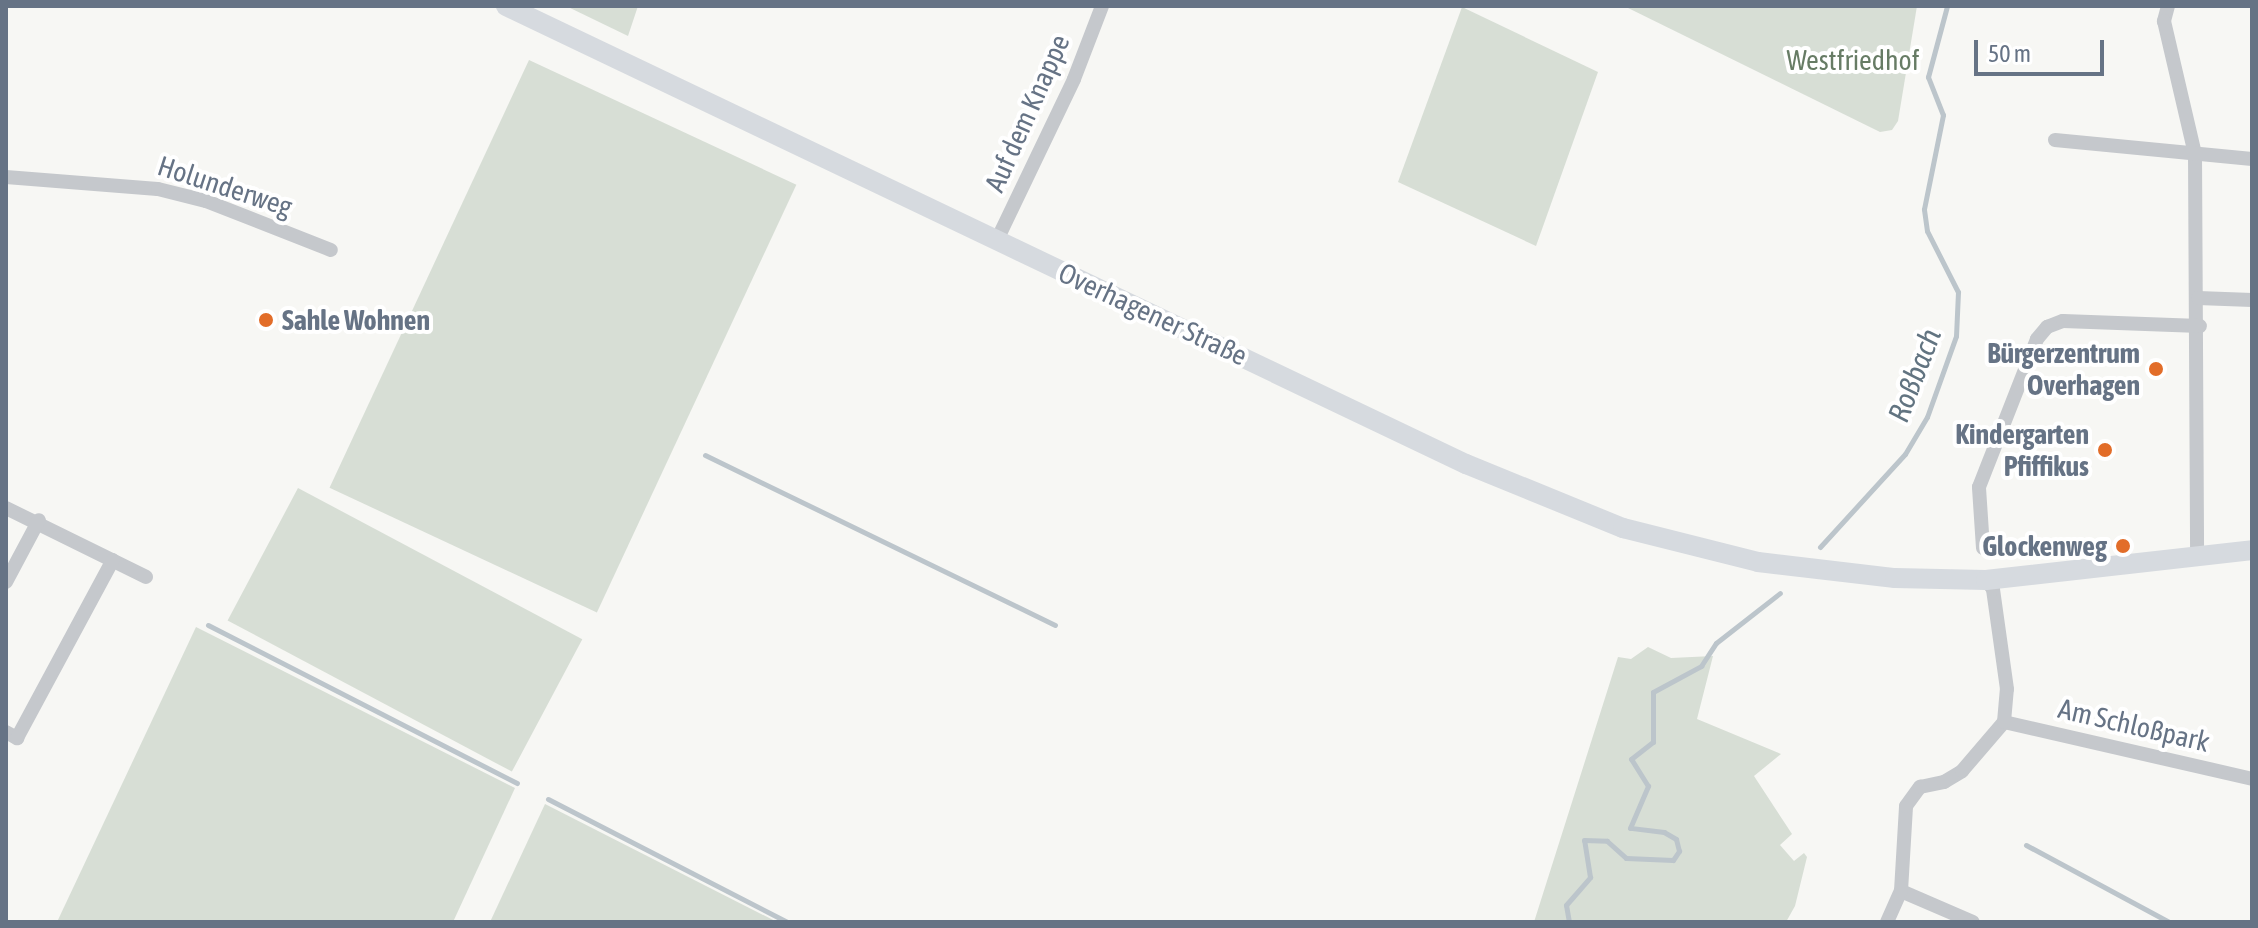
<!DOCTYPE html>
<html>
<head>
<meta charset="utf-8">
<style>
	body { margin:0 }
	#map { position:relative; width:2258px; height:928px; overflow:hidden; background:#f7f7f4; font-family:"Asap Condensed",sans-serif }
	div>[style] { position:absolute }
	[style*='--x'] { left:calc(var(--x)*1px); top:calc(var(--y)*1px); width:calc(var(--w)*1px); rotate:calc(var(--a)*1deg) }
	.green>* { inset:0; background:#d7ded5; transform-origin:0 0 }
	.stream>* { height:5px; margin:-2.5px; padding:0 2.5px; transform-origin:2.5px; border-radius:2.5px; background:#bcc5cb }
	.street>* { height:14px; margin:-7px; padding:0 7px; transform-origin:7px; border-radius:7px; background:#c5c8cc }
	.secondary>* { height:20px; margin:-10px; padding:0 10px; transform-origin:10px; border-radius:10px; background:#d6dadf }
	.dots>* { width:22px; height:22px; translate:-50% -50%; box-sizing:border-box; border:4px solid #fff; border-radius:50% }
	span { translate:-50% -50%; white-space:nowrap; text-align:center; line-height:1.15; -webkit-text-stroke:8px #fff; paint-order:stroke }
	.park-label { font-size:28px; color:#677c65 }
	.street-label { font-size:28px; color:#667385 }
	.poi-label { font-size:28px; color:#667385; font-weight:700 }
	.left { translate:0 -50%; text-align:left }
	.right { translate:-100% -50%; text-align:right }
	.water-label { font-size:30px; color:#627481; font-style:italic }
	.frame { position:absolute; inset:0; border:8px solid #667385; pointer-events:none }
	.scale { position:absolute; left:1974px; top:40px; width:130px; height:36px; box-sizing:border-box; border:4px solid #667385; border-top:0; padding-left:10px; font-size:24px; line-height:28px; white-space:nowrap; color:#667385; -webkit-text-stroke:6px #fff; paint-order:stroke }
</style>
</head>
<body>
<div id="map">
	<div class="green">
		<div style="clip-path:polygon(566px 6px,638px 6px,628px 36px)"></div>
		<div style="clip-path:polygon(1624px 6px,1917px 6px,1898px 121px,1892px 130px,1880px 132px)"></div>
		<div style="clip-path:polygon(1462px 7px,1598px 72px,1536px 246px,1398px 182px)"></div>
		<div style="left:529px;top:60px;width:295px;height:472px;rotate:25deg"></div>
		<div style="left:298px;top:488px;width:322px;height:150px;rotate:28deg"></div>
		<div style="clip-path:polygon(196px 627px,515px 788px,453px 922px,57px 922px)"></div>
		<div style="clip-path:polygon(1648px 647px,1671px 658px,1713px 656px,1697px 719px,1781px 754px,1754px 776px,1792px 834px,1780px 845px,1794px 861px,1804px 853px,1807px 857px,1795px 906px,1786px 922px,1534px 922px,1618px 657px,1631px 659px)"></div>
		<div style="clip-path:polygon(545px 804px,777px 922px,490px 922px)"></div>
	</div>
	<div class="stream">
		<div style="--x:705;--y:455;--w:389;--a:25.9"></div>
		<div style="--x:1820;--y:547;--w:126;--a:-47.6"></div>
		<div style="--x:1905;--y:454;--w:43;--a:-59.3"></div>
		<div style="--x:1927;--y:417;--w:86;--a:-70.3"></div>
		<div style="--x:1956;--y:336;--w:44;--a:-87.4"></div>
		<div style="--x:1958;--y:292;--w:68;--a:-116.9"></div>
		<div style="--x:1927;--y:231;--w:22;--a:-98"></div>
		<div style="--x:1924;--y:209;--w:96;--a:-78.6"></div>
		<div style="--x:1943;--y:115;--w:41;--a:-111.5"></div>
		<div style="--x:1928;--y:77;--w:73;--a:-75"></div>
		<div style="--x:208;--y:625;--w:347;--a:27.1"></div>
		<div style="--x:548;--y:799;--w:269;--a:27.2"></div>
		<div style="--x:2026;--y:845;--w:162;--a:28.3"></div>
		<div style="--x:1569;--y:922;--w:17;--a:-100"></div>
		<div style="--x:1566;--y:905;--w:37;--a:-49"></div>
		<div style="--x:1590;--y:877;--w:37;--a:-99"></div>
		<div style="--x:1584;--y:840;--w:23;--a:2"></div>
		<div style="--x:1607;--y:841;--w:25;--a:42"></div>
		<div style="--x:1626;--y:858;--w:47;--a:2.4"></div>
		<div style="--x:1673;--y:860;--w:11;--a:-56"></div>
		<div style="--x:1679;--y:851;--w:12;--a:-104"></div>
		<div style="--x:1676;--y:839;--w:14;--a:-150"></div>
		<div style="--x:1664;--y:832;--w:34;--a:-173"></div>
		<div style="--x:1630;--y:828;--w:46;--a:-66.8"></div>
		<div style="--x:1648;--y:786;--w:32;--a:-122"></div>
		<div style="--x:1631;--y:759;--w:28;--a:-38"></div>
		<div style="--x:1653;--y:742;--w:50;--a:-90"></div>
		<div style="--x:1653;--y:692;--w:55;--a:-28.4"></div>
		<div style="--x:1701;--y:666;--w:27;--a:-57"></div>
		<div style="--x:1716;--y:643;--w:81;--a:-38"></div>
	</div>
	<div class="street">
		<div style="--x:2168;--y:6;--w:16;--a:105"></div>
		<div style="--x:2164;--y:21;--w:137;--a:76.9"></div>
		<div style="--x:2195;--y:154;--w:403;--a:89.7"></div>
		<div style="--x:2055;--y:140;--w:198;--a:5.5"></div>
		<div style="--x:6;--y:177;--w:152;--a:4.5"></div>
		<div style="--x:158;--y:189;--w:49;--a:14"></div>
		<div style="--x:206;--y:201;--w:134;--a:21.4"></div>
		<div style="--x:997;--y:240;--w:178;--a:-64.4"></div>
		<div style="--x:1074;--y:79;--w:78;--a:-69"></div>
		<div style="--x:2198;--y:298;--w:54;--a:2.1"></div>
		<div style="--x:6;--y:508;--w:156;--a:26.2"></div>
		<div style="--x:1983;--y:548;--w:61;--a:-93.8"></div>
		<div style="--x:1979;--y:487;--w:159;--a:-68.6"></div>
		<div style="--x:2037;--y:339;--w:16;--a:-50"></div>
		<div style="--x:2047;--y:327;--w:17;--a:-21"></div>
		<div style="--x:2063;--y:321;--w:137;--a:2.1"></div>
		<div style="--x:6;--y:582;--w:70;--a:-62"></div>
		<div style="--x:2004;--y:722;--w:254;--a:12.9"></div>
		<div style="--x:6;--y:732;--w:13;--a:29"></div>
		<div style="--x:17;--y:738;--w:202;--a:-61.7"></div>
		<div style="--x:1901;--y:891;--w:78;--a:23.3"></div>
		<div style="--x:1887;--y:922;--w:34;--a:-66"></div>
		<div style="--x:1901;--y:891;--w:85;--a:-86.6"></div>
		<div style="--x:1906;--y:806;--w:24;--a:-54"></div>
		<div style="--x:1920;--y:787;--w:25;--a:-12"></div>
		<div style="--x:1944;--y:782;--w:21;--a:-31"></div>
		<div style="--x:1962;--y:771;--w:65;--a:-49.4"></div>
		<div style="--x:2004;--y:722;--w:33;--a:-85"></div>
		<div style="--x:2007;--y:689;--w:101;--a:-98"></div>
		<div style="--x:1993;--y:589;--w:11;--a:-128"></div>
	</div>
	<div class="secondary">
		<div style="--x:506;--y:6;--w:1064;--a:25.51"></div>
		<div style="--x:1466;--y:464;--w:170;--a:22.2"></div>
		<div style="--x:1623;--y:528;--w:139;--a:14.1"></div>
		<div style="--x:1758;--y:562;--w:138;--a:6.7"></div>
		<div style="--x:1895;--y:578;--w:91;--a:1.3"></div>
		<div style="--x:1986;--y:580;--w:268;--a:-6.4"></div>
	</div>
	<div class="dots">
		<div style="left:266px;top:320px;background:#e26d29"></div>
		<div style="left:2156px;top:369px;background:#e26d29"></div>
		<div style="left:2105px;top:450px;background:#e26d29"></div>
		<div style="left:2123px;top:546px;background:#e26d29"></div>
	</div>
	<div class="park-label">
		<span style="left:1853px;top:60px">Westfriedhof</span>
	</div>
	<div class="street-label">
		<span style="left:1027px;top:113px;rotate:-66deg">Auf dem Knappe</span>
		<span style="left:225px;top:186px;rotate:18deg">Holunderweg</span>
		<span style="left:1153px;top:314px;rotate:25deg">Overhagener Straße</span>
		<span style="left:2134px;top:725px;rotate:13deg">Am Schloßpark</span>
	</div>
	<div class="poi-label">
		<span class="left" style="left:282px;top:320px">Sahle Wohnen</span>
		<span class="right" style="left:2140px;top:369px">Bürgerzentrum<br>Overhagen</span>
		<span class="right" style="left:2089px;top:450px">Kindergarten<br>Pfiffikus</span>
		<span class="right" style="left:2107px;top:546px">Glockenweg</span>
	</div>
	<div class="water-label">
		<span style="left:1914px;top:375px;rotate:-69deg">Roßbach</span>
	</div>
	<div class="frame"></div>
	<div class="scale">50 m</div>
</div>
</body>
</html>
